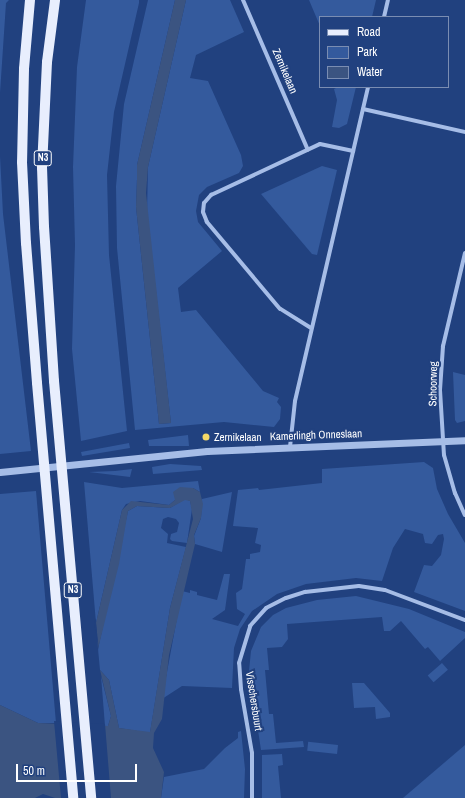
<!DOCTYPE html>
<html>
<head>
<meta charset="utf-8">
<style>
	body { margin:0 }
	#map { position:relative; width:465px; height:798px; overflow:hidden; background:#21417f; font-family:"Archivo Narrow",sans-serif }
	div>[style] { position:absolute }
	[style*='--x'] { left:calc(var(--x)*1px); top:calc(var(--y)*1px); width:calc(var(--w)*1px); rotate:calc(var(--a)*1deg) }
	.green>* { inset:0; background:#345a9d; transform-origin:0 0 }
	.water>* { inset:0; background:#3b5481 }
	.pier>* { inset:0; background:#21417f }
	.minor>* { height:4px; margin:-2px; padding:0 2px; transform-origin:2px; border-radius:2px; background:#a6bde7 }
	.tertiary>* { height:7px; margin:-3.5px; padding:0 3.5px; transform-origin:3.5px; border-radius:3.5px; background:#a6bde7 }
	.primary>* { height:10px; margin:-5px; padding:0 5px; transform-origin:5px; border-radius:5px; background:#e8eefd }
	.primary-bridge>* { height:10px; margin:-5px; padding:0 5px; transform-origin:5px; border-radius:5px; background:#e8eefd }
	.dots>* { width:11px; height:11px; translate:-50% -50%; box-sizing:border-box; border:2px solid #21417f; border-radius:50% }
	span { translate:-50% -50%; white-space:nowrap; text-align:center; line-height:1.15; -webkit-text-stroke:4px #21417f; paint-order:stroke }
	.shield-label span { padding:1px 3px; background:#21417f; border:1px solid; border-radius:3px; -webkit-text-stroke-width:0 }
	.shield-label { font-size:10px; color:#fff; font-weight:700 }
	.street-label { font-size:11px; color:#fff }
	.poi-label { font-size:11px; color:#fff }
	.left { translate:0 -50%; text-align:left }
	.legend { position:absolute; left:319px; top:16px; width:130px; height:72px; box-sizing:border-box; background:#21417f; border:1px solid #7a8db2; margin:0; padding:5px 7px; list-style:none; font-size:12px; color:#fff }
	.legend li { display:flex; align-items:center; gap:8px; height:20px }
	.legend b { width:20px; border:1px solid #7a8db2 }
	.scale { position:absolute; left:16px; top:764px; width:121px; height:18px; box-sizing:border-box; border:2px solid #fff; border-top:0; padding-left:5px; font-size:12px; line-height:14px; white-space:nowrap; color:#fff; -webkit-text-stroke:3px #21417f; paint-order:stroke }
</style>
</head>
<body>
<div id="map">
	<div class="green">
		<div style="clip-path:polygon(0 0,9px 0,6px 3px,0 93px)"></div>
		<div style="clip-path:polygon(86px 0,139px 0,139px 3px,114px 112px,107px 175px,109px 255px,127px 431px,81px 441px,72px 349px,75px 245px,73px 167px,77px 67px)"></div>
		<div style="clip-path:polygon(148px 0,175px 0,137px 165px,137px 179px,136px 207px,159px 424px,171px 423px,147px 212px,148px 167px,186px 0,230px 0,244px 32px,196px 55px,190px 78px,208px 81px,241px 155px,243px 166px,239px 173px,207px 187px,199px 195px,196px 211px,198px 222px,222px 251px,178px 288px,181px 312px,196px 310px,263px 391px,279px 398px,277px 402px,281px 407px,280px 419px,274px 427px,224px 422px,135px 430px,117px 248px,116px 186px,124px 104px)"></div>
		<div style="clip-path:polygon(309px 0,376px 0,372px 17px,320px 17px,320px 26px)"></div>
		<div style="clip-path:polygon(338px 87px,356px 87px,347px 124px,339px 128px,332px 127px,337px 100px,334px 89px)"></div>
		<div style="clip-path:polygon(0 156px,3px 214px,31px 451px,0 454px)"></div>
		<div style="clip-path:polygon(322px 166px,337px 170px,317px 255px,312px 254px,261px 194px)"></div>
		<div style="clip-path:polygon(453px 372px,465px 375px,465px 421px,457px 423px,455px 420px)"></div>
		<div style="clip-path:polygon(188px 435px,189px 446px,149px 446px,148px 440px)"></div>
		<div style="clip-path:polygon(129px 443px,130px 448px,82px 456px,81px 452px)"></div>
		<div style="clip-path:polygon(424px 462px,433px 468px,437px 489px,448px 514px,465px 543px,465px 611px,414px 592px,424px 565px,432px 566px,441px 555px,444px 539px,443px 534px,438px 535px,432px 544px,425px 543px,423px 534px,405px 529px,393px 548px,382px 581px,356px 578px,306px 584px,277px 594px,252px 611px,240px 629px,234px 648px,232px 688px,182px 686px,162px 699px,182px 591px,190px 593px,190px 590px,197px 592px,197px 595px,217px 600px,224px 574px,230px 574px,225px 610px,212px 619px,238px 626px,245px 614px,237px 609px,236px 593px,242px 589px,246px 559px,250px 559px,250px 554px,260px 552px,261px 545px,255px 543px,258px 528px,233px 526px,238px 490px,258px 488px,259px 490px,322px 483px,322px 469px)"></div>
		<div style="clip-path:polygon(170px 464px,201px 466px,202px 470px,153px 474px,152px 467px)"></div>
		<div style="clip-path:polygon(132px 469px,130px 477px,89px 472px,115px 471px)"></div>
		<div style="clip-path:polygon(198px 481px,200px 492px,193px 488px,175px 496px,175px 500px,169px 505px,140px 501px,126px 504px,122px 510px,96px 623px,84px 482px,122px 488px)"></div>
		<div style="clip-path:polygon(36px 491px,56px 723px,38px 723px,0 705px,0 494px)"></div>
		<div style="clip-path:polygon(232px 492px,222px 552px,195px 544px,194px 536px,201px 518px,202px 499px)"></div>
		<div style="clip-path:polygon(185px 499px,190px 501px,192px 509px,187px 543px,172px 541px,170px 539px,171px 534px,177px 532px,179px 523px,176px 519px,168px 517px,163px 519px,161px 528px,168px 534px,167px 543px,186px 547px,170px 608px,150px 733px,119px 728px,109px 680px,100px 670px,98px 649px,128px 511px,137px 506px,170px 508px)"></div>
		<div style="clip-path:polygon(356px 596px,409px 609px,465px 632px,465px 638px,440px 661px,428px 647px,425px 649px,401px 621px,390px 631px,384px 631px,382px 617px,287px 624px,288px 639px,282px 647px,267px 648px,269px 670px,265px 670px,269px 714px,273px 714px,276px 743px,303px 741px,304px 747px,261px 750px,249px 671px,251px 651px,261px 627px,273px 615px,286px 608px,317px 600px)"></div>
		<div style="left:442px;top:663px;width:9px;height:19px;rotate:49deg"></div>
		<div style="clip-path:polygon(101px 676px,111px 716px,108px 726px,105px 726px)"></div>
		<div style="clip-path:polygon(352px 683px,364px 683px,390px 713px,390px 717px,376px 719px,375px 707px,354px 708px)"></div>
		<div style="clip-path:polygon(241px 731px,245px 769px,244px 798px,161px 798px,164px 777px,204px 769px,225px 748px,238px 738px,238px 732px)"></div>
		<div style="left:338px;top:745px;width:9px;height:30px;rotate:96deg"></div>
		<div style="clip-path:polygon(465px 745px,465px 798px,403px 798px)"></div>
		<div style="clip-path:polygon(282px 754px,283px 765px,278px 766px,281px 798px,262px 798px,262px 755px)"></div>
	</div>
	<div class="water">
		<div style="clip-path:polygon(175px 0,186px 0,148px 167px,146px 193px,171px 423px,159px 424px,136px 207px,137px 179px,137px 165px)"></div>
		<div style="clip-path:polygon(180px 487px,193px 488px,200px 492px,203px 504px,201px 518px,194px 535px,195px 544px,169px 655px,162px 719px,154px 733px,153px 748px,164px 772px,161px 798px,55px 798px,43px 794px,35px 798px,0 798px,0 705px,38px 723px,108px 726px,111px 716px,100px 670px,109px 680px,119px 728px,150px 732px,170px 608px,193px 519px,190px 501px,185px 500px,170px 508px,137px 506px,128px 511px,119px 564px,98px 649px,96px 623px,122px 510px,131px 501px,169px 505px,175px 500px,173px 492px)"></div>
	</div>
	<div class="pier">
		<div style="clip-path:polygon(96px 618px,96px 623px,99px 651px,94px 623px)"></div>
		<div style="clip-path:polygon(54px 721px,105px 724px,111px 798px,61px 798px)"></div>
	</div>
	<div class="minor">
		<div style="--x:243;--y:0;--w:163;--a:66.6"></div>
		<div style="--x:384;--y:17;--w:17;--a:-77"></div>
		<div style="--x:363;--y:109;--w:105;--a:12.7"></div>
		<div style="--x:465;--y:253;--w:96;--a:103.3"></div>
		<div style="--x:443;--y:346;--w:44;--a:93.9"></div>
		<div style="--x:440;--y:390;--w:65;--a:86.5"></div>
		<div style="--x:444;--y:455;--w:40;--a:74"></div>
		<div style="--x:455;--y:493;--w:24;--a:66"></div>
		<div style="--x:311;--y:328;--w:36;--a:-148"></div>
		<div style="--x:280;--y:309;--w:114;--a:-130"></div>
		<div style="--x:207;--y:222;--w:11;--a:-112"></div>
		<div style="--x:203;--y:212;--w:9;--a:-84"></div>
		<div style="--x:204;--y:203;--w:11;--a:-49"></div>
		<div style="--x:211;--y:195;--w:120;--a:-25.1"></div>
		<div style="--x:320;--y:144;--w:34;--a:12"></div>
		<div style="--x:290;--y:447;--w:46;--a:-83.8"></div>
		<div style="--x:295;--y:401;--w:322;--a:-76.9"></div>
		<div style="--x:252;--y:798;--w:45;--a:-90"></div>
		<div style="--x:252;--y:753;--w:65;--a:-99.8"></div>
		<div style="--x:241;--y:689;--w:26;--a:-94"></div>
		<div style="--x:239;--y:663;--w:39;--a:-73"></div>
		<div style="--x:250;--y:626;--w:24;--a:-48"></div>
		<div style="--x:266;--y:608;--w:22;--a:-27"></div>
		<div style="--x:286;--y:598;--w:20;--a:-18"></div>
		<div style="--x:305;--y:592;--w:54;--a:-6.3"></div>
		<div style="--x:359;--y:586;--w:26;--a:9"></div>
		<div style="--x:385;--y:590;--w:85;--a:20.6"></div>
	</div>
	<div class="tertiary">
		<div style="--x:0;--y:472;--w:208;--a:-5.8"></div>
		<div style="--x:207;--y:451;--w:258;--a:-2.4"></div>
	</div>
	<div class="primary">
		<div style="--x:30;--y:0;--w:69;--a:95"></div>
		<div style="--x:24;--y:69;--w:93;--a:91.2"></div>
		<div style="--x:22;--y:162;--w:81;--a:87.2"></div>
		<div style="--x:26;--y:243;--w:140;--a:85.5"></div>
		<div style="--x:54;--y:381;--w:154;--a:-93.7"></div>
		<div style="--x:44;--y:227;--w:59;--a:-91.9"></div>
		<div style="--x:42;--y:168;--w:106;--a:-87.3"></div>
		<div style="--x:47;--y:62;--w:63;--a:-82.6"></div>
	</div>
	<div class="primary-bridge">
		<div style="--x:54;--y:381;--w:419;--a:84.9"></div>
		<div style="--x:37;--y:383;--w:417;--a:85"></div>
	</div>
	<div class="dots">
		<div style="left:206px;top:437px;background:#f4d867"></div>
	</div>
	<div class="shield-label">
		<span style="left:43px;top:158px">N3</span>
		<span style="left:73px;top:590px">N3</span>
	</div>
	<div class="street-label">
		<span style="left:285px;top:71px;rotate:67deg">Zernikelaan</span>
		<span style="left:433px;top:384px;rotate:-89deg">Schoorweg</span>
		<span style="left:316px;top:435px;rotate:-2deg">Kamerlingh Onneslaan</span>
		<span style="left:254px;top:701px;rotate:81deg">Visschersbuurt</span>
	</div>
	<div class="poi-label">
		<span class="left" style="left:214px;top:437px">Zernikelaan</span>
	</div>
	<ul class="legend">
	<li><b style="height:5px;background:#e8eefd"></b>Road</li>
	<li><b style="height:11px;background:#345a9d"></b>Park</li>
	<li><b style="height:11px;background:#3b5481"></b>Water</li>
	</ul>
	<div class="scale">50 m</div>
</div>
</body>
</html>
